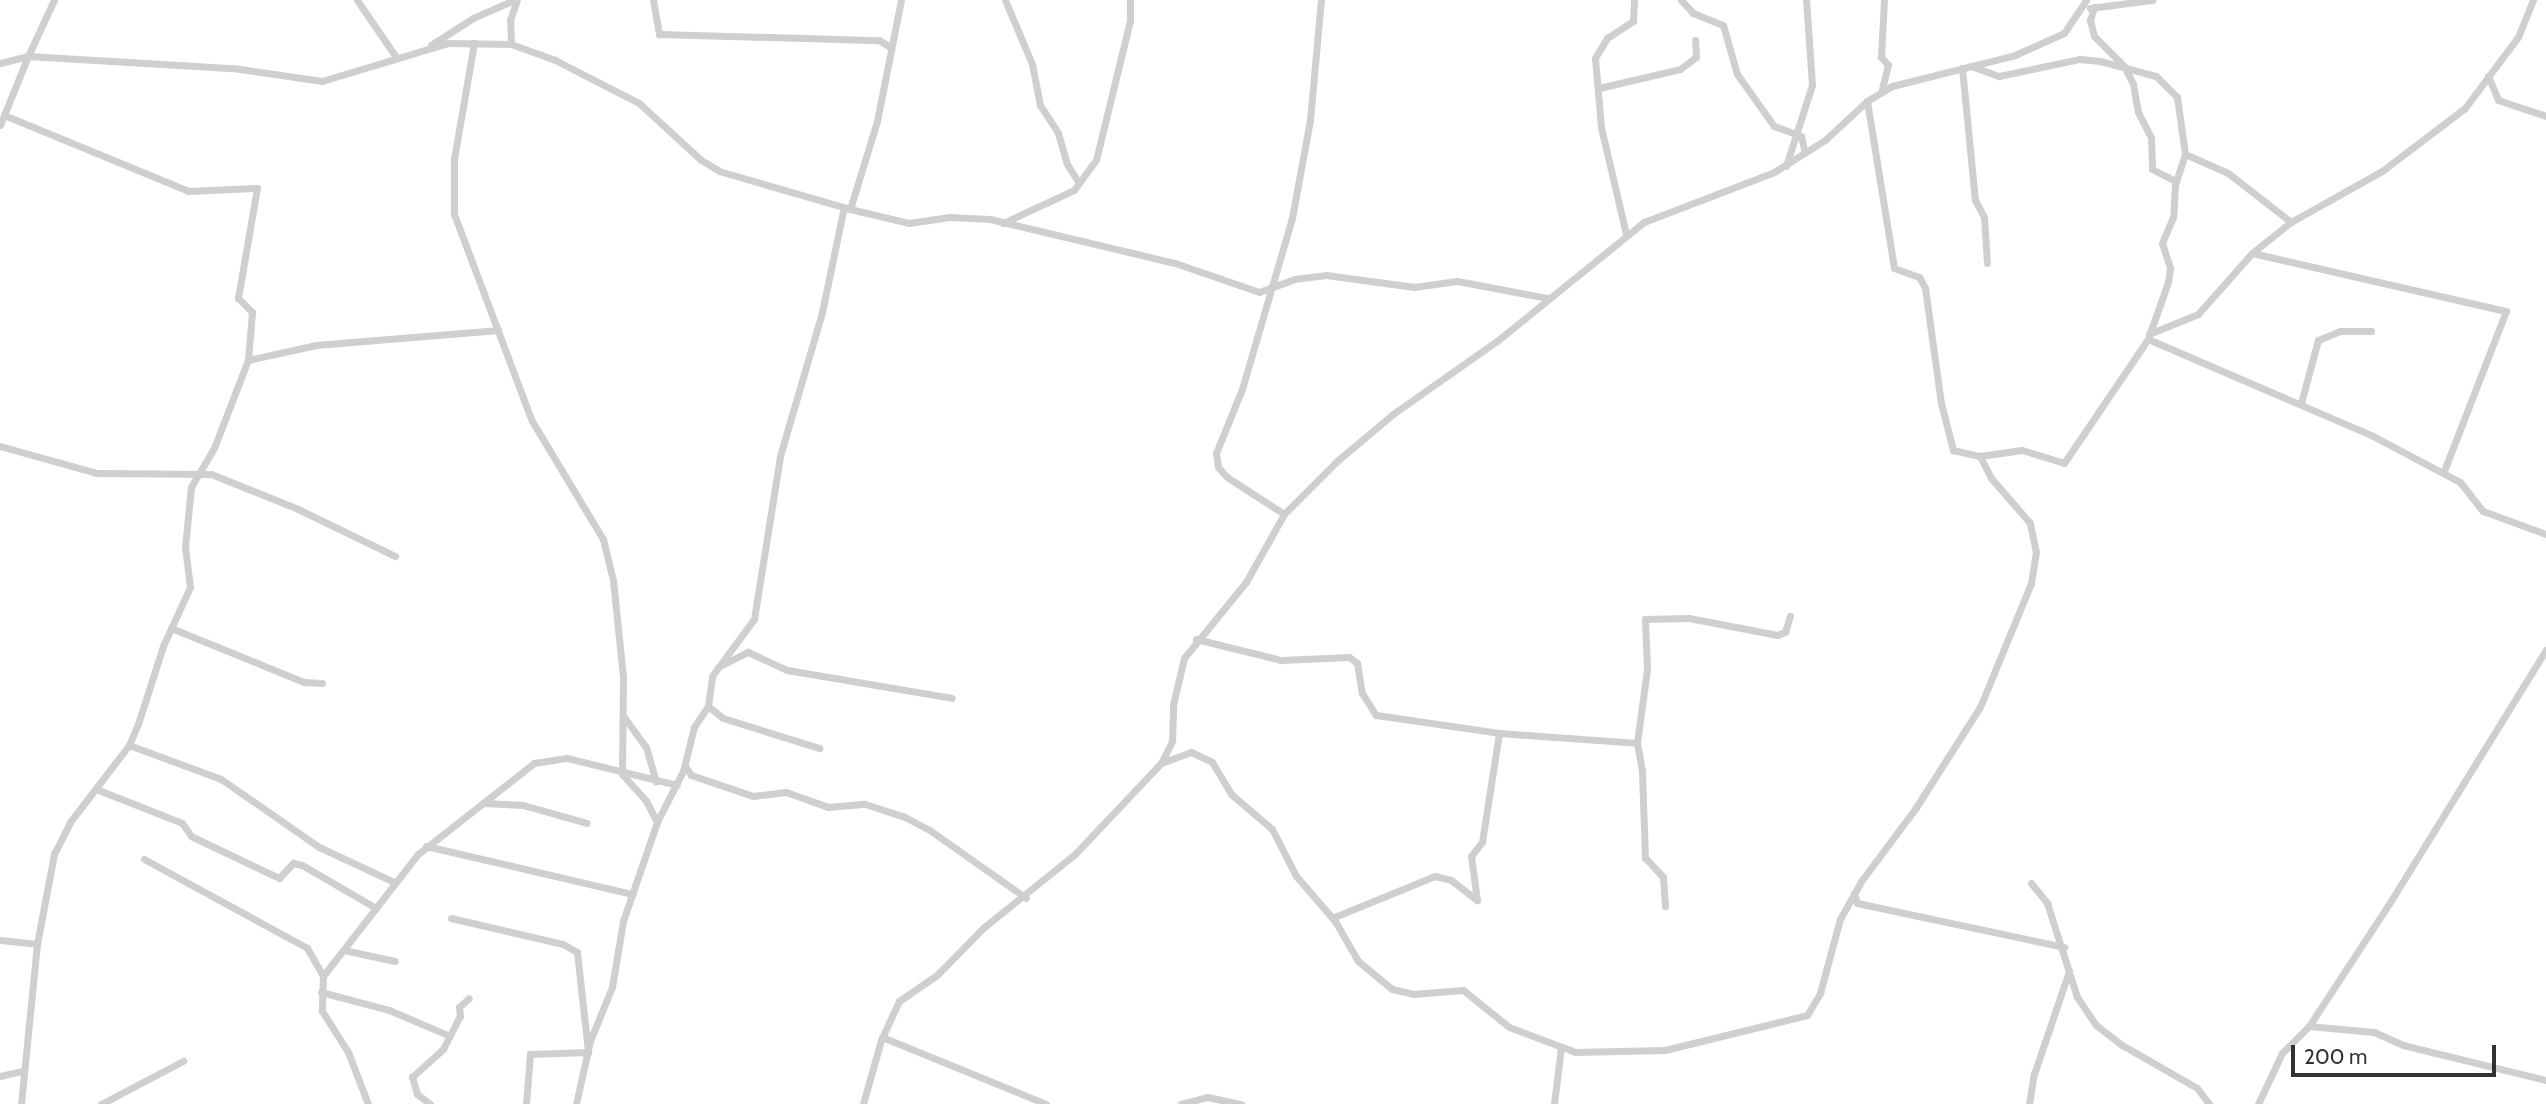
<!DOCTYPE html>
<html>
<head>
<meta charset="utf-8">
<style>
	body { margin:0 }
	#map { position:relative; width:2546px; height:1104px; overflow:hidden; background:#fff; font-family:Cabin,sans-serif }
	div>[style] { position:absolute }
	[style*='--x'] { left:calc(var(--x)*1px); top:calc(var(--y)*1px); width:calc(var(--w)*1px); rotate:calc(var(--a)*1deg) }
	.minor>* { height:7px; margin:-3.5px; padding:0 3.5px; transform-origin:3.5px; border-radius:3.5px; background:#cfcfcf }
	span { translate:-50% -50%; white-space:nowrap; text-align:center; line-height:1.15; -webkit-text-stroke:7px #fff; paint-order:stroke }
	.scale { position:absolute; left:2291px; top:1045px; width:205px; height:32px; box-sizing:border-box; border:4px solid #323232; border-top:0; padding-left:9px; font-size:21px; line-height:24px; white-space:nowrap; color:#323232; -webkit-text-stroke:5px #fff; paint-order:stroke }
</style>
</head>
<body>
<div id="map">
	<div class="minor">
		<div style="--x:357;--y:0;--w:69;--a:55.6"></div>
		<div style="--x:653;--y:0;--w:35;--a:80"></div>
		<div style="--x:659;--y:34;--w:220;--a:1.6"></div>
		<div style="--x:879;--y:40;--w:15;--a:32"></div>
		<div style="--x:1005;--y:0;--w:69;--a:67.1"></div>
		<div style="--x:1032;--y:64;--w:42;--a:79"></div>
		<div style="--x:1040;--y:105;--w:33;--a:57"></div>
		<div style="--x:1058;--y:133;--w:32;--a:74"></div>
		<div style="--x:1067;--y:164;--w:22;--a:58"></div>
		<div style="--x:1681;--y:0;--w:18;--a:47"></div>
		<div style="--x:1693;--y:13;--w:32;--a:22"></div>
		<div style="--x:1723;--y:25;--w:51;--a:74.1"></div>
		<div style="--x:1737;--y:74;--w:64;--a:54.6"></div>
		<div style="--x:1774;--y:126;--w:29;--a:20"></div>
		<div style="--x:1801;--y:136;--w:17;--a:77"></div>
		<div style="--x:2094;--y:7;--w:14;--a:107"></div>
		<div style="--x:2090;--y:20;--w:16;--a:76"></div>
		<div style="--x:2094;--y:36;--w:42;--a:45"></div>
		<div style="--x:2124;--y:66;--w:20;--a:63"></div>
		<div style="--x:2133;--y:84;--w:28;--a:80"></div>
		<div style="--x:2138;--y:112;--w:29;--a:63"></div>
		<div style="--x:2151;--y:138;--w:31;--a:88"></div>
		<div style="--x:2152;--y:169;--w:27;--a:27"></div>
		<div style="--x:2090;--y:8;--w:63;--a:-7.4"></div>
		<div style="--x:474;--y:43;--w:118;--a:99.8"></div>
		<div style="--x:454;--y:159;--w:55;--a:90"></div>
		<div style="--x:454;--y:214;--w:221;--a:69.4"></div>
		<div style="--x:532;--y:421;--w:138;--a:59"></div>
		<div style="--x:603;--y:539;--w:42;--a:76.3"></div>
		<div style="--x:613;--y:580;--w:98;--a:84.1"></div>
		<div style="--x:623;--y:677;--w:97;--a:90.6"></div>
		<div style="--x:622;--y:774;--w:36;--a:48"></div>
		<div style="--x:646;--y:801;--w:24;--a:62"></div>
		<div style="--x:511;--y:44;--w:24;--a:-92"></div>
		<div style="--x:510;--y:20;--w:21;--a:-71"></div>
		<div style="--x:431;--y:45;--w:50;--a:-32.7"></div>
		<div style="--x:473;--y:18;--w:45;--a:-23.7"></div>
		<div style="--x:0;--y:63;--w:29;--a:-14"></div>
		<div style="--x:28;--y:56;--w:62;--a:-65.1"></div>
		<div style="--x:1971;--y:66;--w:30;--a:20"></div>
		<div style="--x:1999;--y:76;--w:83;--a:-11.9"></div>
		<div style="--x:2080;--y:59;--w:20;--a:6"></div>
		<div style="--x:2100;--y:61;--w:58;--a:15"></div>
		<div style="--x:2156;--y:76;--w:30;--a:45"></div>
		<div style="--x:2177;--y:97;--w:58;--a:82"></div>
		<div style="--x:2185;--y:154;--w:32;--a:108"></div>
		<div style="--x:2175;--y:184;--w:33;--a:93"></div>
		<div style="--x:2173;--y:217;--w:28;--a:113"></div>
		<div style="--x:2162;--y:243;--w:26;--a:72"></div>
		<div style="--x:2170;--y:268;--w:14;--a:98"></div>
		<div style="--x:2168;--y:282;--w:57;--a:109.4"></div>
		<div style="--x:1962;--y:68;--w:133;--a:84.4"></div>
		<div style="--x:1975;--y:200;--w:19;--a:62"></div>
		<div style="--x:1984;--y:217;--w:46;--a:86.3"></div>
		<div style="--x:2488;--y:76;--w:26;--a:67"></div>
		<div style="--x:2498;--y:100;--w:51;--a:18.4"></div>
		<div style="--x:1599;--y:88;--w:83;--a:-13.2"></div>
		<div style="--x:1680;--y:69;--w:20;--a:-37"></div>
		<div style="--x:1696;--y:57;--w:17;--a:-93"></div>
		<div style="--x:1881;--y:93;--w:29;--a:-76"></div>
		<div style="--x:1888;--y:65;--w:11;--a:-131"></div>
		<div style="--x:1881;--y:57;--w:57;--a:-87"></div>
		<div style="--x:1867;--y:101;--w:169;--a:80.8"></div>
		<div style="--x:1894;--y:268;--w:27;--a:20"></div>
		<div style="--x:1919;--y:277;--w:13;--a:61"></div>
		<div style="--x:1925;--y:288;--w:116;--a:82.1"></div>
		<div style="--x:1941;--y:403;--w:49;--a:75.7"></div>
		<div style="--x:1953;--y:450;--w:28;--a:13"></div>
		<div style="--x:1980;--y:456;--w:42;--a:-8.1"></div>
		<div style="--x:2022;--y:450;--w:44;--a:17.2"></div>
		<div style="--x:2064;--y:463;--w:150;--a:-55.9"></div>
		<div style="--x:2148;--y:339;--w:245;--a:23.3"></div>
		<div style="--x:2373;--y:436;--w:98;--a:27.9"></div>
		<div style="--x:2460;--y:482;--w:37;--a:52"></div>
		<div style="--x:2483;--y:511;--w:67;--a:20.1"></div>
		<div style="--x:4;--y:115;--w:199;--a:22.4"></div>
		<div style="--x:188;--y:191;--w:69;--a:-2.5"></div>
		<div style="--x:257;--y:188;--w:112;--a:99.8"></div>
		<div style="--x:238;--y:298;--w:20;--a:45"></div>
		<div style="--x:252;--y:312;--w:48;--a:94.8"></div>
		<div style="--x:0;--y:125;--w:74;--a:-67.9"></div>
		<div style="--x:28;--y:56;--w:205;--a:3.4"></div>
		<div style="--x:233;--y:68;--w:90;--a:8.3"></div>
		<div style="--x:322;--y:81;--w:132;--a:-16.8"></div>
		<div style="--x:448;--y:43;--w:63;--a:0.9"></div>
		<div style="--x:511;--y:44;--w:47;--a:20"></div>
		<div style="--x:555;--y:60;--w:94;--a:27.1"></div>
		<div style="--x:639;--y:103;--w:84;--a:42.6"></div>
		<div style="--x:701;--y:160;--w:21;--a:31"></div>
		<div style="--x:719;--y:171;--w:136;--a:16.2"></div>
		<div style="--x:850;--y:209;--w:61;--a:13.3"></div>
		<div style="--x:909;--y:223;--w:41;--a:-8.3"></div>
		<div style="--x:950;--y:217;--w:40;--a:2.9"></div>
		<div style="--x:990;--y:219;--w:190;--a:13.4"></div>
		<div style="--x:1175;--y:263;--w:89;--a:19"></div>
		<div style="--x:1259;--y:292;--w:37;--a:-20"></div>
		<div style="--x:1294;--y:279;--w:32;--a:-7"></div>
		<div style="--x:1326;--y:275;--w:89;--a:7.8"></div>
		<div style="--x:1414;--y:287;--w:43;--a:-7.9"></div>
		<div style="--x:1457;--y:281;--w:93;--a:10.6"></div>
		<div style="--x:2185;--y:154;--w:47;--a:23.8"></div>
		<div style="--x:2228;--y:173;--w:80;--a:37.9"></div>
		<div style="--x:1786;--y:166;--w:85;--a:-72.2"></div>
		<div style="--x:1812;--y:85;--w:85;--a:-94"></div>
		<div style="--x:850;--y:209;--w:92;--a:-72.9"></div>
		<div style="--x:877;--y:121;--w:123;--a:-78.8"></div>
		<div style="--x:1003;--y:223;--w:78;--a:-24.9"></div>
		<div style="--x:1074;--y:190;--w:37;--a:-54"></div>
		<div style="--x:1096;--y:160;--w:143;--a:-76.3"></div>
		<div style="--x:1130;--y:21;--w:21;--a:-90"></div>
		<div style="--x:1626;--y:234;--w:110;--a:-103.2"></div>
		<div style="--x:1601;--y:127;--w:69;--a:-95"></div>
		<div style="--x:1595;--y:58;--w:23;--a:-59"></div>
		<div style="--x:1607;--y:38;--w:31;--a:-33"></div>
		<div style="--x:1633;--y:21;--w:21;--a:-87"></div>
		<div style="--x:2252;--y:253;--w:261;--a:12.9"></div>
		<div style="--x:2506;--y:311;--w:172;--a:111.2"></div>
		<div style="--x:2149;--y:334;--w:53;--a:-22.2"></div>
		<div style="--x:2198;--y:314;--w:81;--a:-48.5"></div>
		<div style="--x:2252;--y:253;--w:50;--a:-38.5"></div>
		<div style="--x:2291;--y:222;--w:104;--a:-29.3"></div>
		<div style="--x:2382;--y:171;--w:104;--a:-37.2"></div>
		<div style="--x:2465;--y:108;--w:89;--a:-53.3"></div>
		<div style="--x:2518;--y:37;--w:40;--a:-68"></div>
		<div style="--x:2301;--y:403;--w:65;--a:-74.9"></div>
		<div style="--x:2318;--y:340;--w:24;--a:-22"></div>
		<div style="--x:2340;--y:331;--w:31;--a:0"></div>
		<div style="--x:0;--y:446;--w:101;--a:15.6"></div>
		<div style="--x:97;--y:473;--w:114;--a:0.5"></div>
		<div style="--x:211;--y:474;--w:94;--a:21.9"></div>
		<div style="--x:298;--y:509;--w:108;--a:25.9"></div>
		<div style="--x:1284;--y:514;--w:68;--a:-147"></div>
		<div style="--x:1227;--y:477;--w:13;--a:-132"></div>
		<div style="--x:1218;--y:467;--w:14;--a:-98"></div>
		<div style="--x:1216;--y:453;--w:69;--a:-67.9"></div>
		<div style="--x:1242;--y:389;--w:178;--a:-73.7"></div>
		<div style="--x:1292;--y:218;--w:100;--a:-79.6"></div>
		<div style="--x:1310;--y:120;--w:121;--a:-84.8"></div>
		<div style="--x:171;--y:628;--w:144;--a:22.1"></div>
		<div style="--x:304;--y:682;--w:18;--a:3"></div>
		<div style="--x:1196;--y:639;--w:88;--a:13.9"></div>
		<div style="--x:1281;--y:660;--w:68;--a:-2.5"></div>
		<div style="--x:1349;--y:657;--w:10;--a:37"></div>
		<div style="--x:1357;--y:663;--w:30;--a:81"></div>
		<div style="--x:1362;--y:693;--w:26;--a:58"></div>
		<div style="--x:1376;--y:715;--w:124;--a:8.3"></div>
		<div style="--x:1499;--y:733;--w:138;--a:4.1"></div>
		<div style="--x:718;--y:667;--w:34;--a:-27"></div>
		<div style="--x:748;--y:652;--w:43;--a:24.8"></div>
		<div style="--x:787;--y:670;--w:167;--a:9.6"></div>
		<div style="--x:708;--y:706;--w:19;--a:39"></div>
		<div style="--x:723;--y:718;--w:101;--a:17.4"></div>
		<div style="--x:624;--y:717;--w:37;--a:54"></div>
		<div style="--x:646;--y:747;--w:36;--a:74"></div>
		<div style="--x:129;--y:745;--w:98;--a:20.3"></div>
		<div style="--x:221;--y:779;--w:119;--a:34.8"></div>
		<div style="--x:319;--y:847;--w:83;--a:25"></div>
		<div style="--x:1161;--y:763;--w:32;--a:-20"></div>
		<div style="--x:1191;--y:752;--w:23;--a:25"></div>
		<div style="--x:1212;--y:762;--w:37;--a:59"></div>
		<div style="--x:1231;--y:794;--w:54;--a:40.5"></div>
		<div style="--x:1272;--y:829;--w:53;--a:62.9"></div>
		<div style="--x:1296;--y:876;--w:60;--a:49.1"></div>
		<div style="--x:1335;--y:921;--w:46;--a:60.1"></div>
		<div style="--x:1358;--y:961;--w:44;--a:39.5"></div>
		<div style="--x:1392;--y:989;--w:22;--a:13"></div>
		<div style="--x:1413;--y:994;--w:50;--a:-4.6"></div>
		<div style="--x:1463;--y:990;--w:59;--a:38.8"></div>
		<div style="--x:1509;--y:1027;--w:71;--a:20.7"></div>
		<div style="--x:1575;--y:1052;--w:90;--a:-1.3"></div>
		<div style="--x:1665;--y:1050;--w:146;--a:-13.8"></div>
		<div style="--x:1807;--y:1015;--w:26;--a:-59"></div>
		<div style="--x:1820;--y:993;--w:77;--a:-74.9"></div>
		<div style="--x:1840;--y:919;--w:45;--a:-60.6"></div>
		<div style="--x:1862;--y:880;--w:89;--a:-53.3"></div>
		<div style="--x:1915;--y:809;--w:121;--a:-57.5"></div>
		<div style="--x:1980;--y:707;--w:134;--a:-67.6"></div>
		<div style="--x:2031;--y:583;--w:31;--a:-81"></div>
		<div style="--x:2036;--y:552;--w:30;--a:-102"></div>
		<div style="--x:2030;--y:523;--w:60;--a:-130.9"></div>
		<div style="--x:1991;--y:478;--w:25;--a:-117"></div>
		<div style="--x:685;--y:766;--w:11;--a:56"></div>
		<div style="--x:691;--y:775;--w:65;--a:18.7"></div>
		<div style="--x:753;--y:796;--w:33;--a:-7"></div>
		<div style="--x:786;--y:792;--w:45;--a:19.7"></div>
		<div style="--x:828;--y:807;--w:37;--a:-5"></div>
		<div style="--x:865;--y:804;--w:40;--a:18"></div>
		<div style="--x:903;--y:816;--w:32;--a:28"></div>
		<div style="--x:931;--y:831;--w:116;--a:35.2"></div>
		<div style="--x:96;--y:789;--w:92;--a:21.6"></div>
		<div style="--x:182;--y:823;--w:16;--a:55"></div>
		<div style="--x:191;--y:836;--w:98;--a:25.5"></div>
		<div style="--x:279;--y:878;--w:21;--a:-47"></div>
		<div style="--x:293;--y:863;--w:9;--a:13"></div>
		<div style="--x:302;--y:865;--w:86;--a:30.2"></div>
		<div style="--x:483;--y:803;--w:40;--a:2.9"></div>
		<div style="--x:523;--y:805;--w:66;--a:15.7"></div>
		<div style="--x:426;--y:846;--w:212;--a:13.1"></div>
		<div style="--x:144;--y:859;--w:186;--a:28.6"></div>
		<div style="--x:307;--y:948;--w:32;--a:60"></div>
		<div style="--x:323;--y:976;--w:35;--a:92"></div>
		<div style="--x:322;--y:1011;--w:49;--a:57.6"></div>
		<div style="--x:348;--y:1052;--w:56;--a:69"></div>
		<div style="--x:2031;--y:883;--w:26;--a:51"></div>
		<div style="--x:2047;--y:903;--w:99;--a:72.3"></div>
		<div style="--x:2077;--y:997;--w:34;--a:56"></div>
		<div style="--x:2096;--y:1025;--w:33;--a:38"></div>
		<div style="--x:2122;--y:1045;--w:86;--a:29.8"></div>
		<div style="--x:2197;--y:1088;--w:20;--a:53"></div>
		<div style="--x:1854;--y:893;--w:10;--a:73"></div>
		<div style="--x:1857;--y:903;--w:212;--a:12"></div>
		<div style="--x:1477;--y:900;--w:44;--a:-97.8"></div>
		<div style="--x:1471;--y:856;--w:18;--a:-52"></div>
		<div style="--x:1482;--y:842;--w:110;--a:-81.1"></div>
		<div style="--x:1665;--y:906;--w:29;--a:-94"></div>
		<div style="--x:1663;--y:877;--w:26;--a:-133"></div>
		<div style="--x:1645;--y:858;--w:87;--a:-92"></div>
		<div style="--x:1642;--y:771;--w:28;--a:-100"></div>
		<div style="--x:1637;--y:743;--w:75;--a:-82.3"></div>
		<div style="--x:1647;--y:669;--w:50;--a:-92.3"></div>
		<div style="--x:1645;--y:619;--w:44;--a:-1.3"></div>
		<div style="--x:1689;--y:618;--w:90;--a:10.9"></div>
		<div style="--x:1777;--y:635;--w:9;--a:-21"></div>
		<div style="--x:1785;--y:632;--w:17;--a:-73"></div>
		<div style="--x:451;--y:918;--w:115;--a:13.1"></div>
		<div style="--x:563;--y:944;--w:16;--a:30"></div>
		<div style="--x:577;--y:952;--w:101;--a:83.7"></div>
		<div style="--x:588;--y:1052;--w:58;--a:178"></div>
		<div style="--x:530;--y:1054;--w:50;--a:94.6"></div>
		<div style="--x:1332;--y:918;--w:111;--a:-22.2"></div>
		<div style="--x:1435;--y:876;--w:16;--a:14"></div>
		<div style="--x:1451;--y:880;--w:33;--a:38"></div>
		<div style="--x:0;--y:940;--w:37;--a:6"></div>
		<div style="--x:344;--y:950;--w:52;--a:12.2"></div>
		<div style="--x:323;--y:976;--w:155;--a:-52.1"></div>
		<div style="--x:418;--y:854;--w:147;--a:-38.1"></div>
		<div style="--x:534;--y:763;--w:33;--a:-9"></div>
		<div style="--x:567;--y:758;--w:113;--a:13.8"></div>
		<div style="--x:321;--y:992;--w:70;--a:14.8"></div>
		<div style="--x:389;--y:1010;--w:66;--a:23.1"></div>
		<div style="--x:2309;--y:1026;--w:65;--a:5.3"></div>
		<div style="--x:2374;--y:1032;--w:32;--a:24"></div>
		<div style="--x:2403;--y:1045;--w:147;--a:13.8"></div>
		<div style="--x:882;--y:1037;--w:177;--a:22.2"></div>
		<div style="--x:0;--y:1076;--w:23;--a:-13"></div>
		<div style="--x:21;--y:1104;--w:161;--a:-84.3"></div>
		<div style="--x:37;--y:944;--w:92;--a:-79.3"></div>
		<div style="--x:54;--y:854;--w:36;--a:-63"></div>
		<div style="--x:70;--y:822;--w:97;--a:-52.5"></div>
		<div style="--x:129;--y:745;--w:23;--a:-67"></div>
		<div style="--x:138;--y:724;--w:82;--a:-72.2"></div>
		<div style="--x:163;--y:646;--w:65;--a:-65.4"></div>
		<div style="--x:190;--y:587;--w:40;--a:-97.1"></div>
		<div style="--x:185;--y:547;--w:60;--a:-84.3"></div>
		<div style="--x:191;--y:487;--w:45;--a:-59.5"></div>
		<div style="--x:214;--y:448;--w:94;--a:-68.9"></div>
		<div style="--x:248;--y:360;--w:70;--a:-12.4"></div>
		<div style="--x:316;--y:345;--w:183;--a:-4.7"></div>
		<div style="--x:101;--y:1104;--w:93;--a:-27.7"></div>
		<div style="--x:430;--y:1104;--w:16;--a:-142"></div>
		<div style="--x:417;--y:1094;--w:18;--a:-106"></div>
		<div style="--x:412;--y:1077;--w:42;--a:-42.1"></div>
		<div style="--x:443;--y:1049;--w:37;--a:-63"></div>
		<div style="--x:460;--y:1016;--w:9;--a:-96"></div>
		<div style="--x:459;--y:1007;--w:13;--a:-42"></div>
		<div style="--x:576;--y:1104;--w:65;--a:-77.5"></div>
		<div style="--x:590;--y:1041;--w:58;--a:-67.8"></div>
		<div style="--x:612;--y:987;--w:67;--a:-80.5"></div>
		<div style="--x:623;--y:921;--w:105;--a:-71"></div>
		<div style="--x:657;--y:822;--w:57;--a:-63"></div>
		<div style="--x:683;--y:771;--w:45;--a:-76"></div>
		<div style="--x:694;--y:727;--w:25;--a:-56"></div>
		<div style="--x:708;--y:706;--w:30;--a:-82"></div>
		<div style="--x:712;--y:676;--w:71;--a:-53.6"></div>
		<div style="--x:754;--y:619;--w:165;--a:-80.9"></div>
		<div style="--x:780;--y:456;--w:150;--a:-73.7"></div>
		<div style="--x:822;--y:312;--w:107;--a:-78.2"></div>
		<div style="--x:863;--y:1104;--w:66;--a:-74.3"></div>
		<div style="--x:881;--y:1040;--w:43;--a:-65.2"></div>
		<div style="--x:899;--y:1001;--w:46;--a:-34.4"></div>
		<div style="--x:937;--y:975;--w:66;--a:-45.6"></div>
		<div style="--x:983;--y:928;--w:118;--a:-38.8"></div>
		<div style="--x:1075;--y:854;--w:125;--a:-46.6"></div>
		<div style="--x:1161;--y:763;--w:25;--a:-63"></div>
		<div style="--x:1172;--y:741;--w:36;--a:-88"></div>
		<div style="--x:1173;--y:705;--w:48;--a:-76.8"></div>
		<div style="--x:1184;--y:658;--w:98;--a:-50.8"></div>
		<div style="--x:1246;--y:582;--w:78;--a:-60.8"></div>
		<div style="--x:1284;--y:514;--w:75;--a:-45"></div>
		<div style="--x:1337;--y:461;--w:73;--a:-40"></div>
		<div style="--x:1393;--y:414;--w:127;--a:-35.1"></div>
		<div style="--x:1497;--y:341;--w:189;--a:-39"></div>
		<div style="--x:1644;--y:222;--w:139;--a:-21"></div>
		<div style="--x:1774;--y:172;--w:60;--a:-32.1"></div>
		<div style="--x:1825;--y:140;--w:57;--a:-42.9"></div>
		<div style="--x:1867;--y:101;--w:29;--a:-31"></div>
		<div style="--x:1892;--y:86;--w:127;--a:-14.1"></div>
		<div style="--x:2015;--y:55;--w:54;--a:-24.2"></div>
		<div style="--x:2064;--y:33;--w:40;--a:-56"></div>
		<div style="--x:1181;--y:1104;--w:27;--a:-15"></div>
		<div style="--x:1207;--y:1097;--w:35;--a:12"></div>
		<div style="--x:1554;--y:1104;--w:57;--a:-83"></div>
		<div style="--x:2029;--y:1104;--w:30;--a:-81"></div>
		<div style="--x:2034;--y:1074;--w:109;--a:-71.2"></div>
		<div style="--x:2258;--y:1104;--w:56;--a:-64.8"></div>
		<div style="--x:2282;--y:1053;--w:38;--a:-45"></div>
		<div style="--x:2309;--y:1026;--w:152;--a:-56.8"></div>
		<div style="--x:2392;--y:899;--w:293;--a:-58.3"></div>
	</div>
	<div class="scale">200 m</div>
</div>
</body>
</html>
